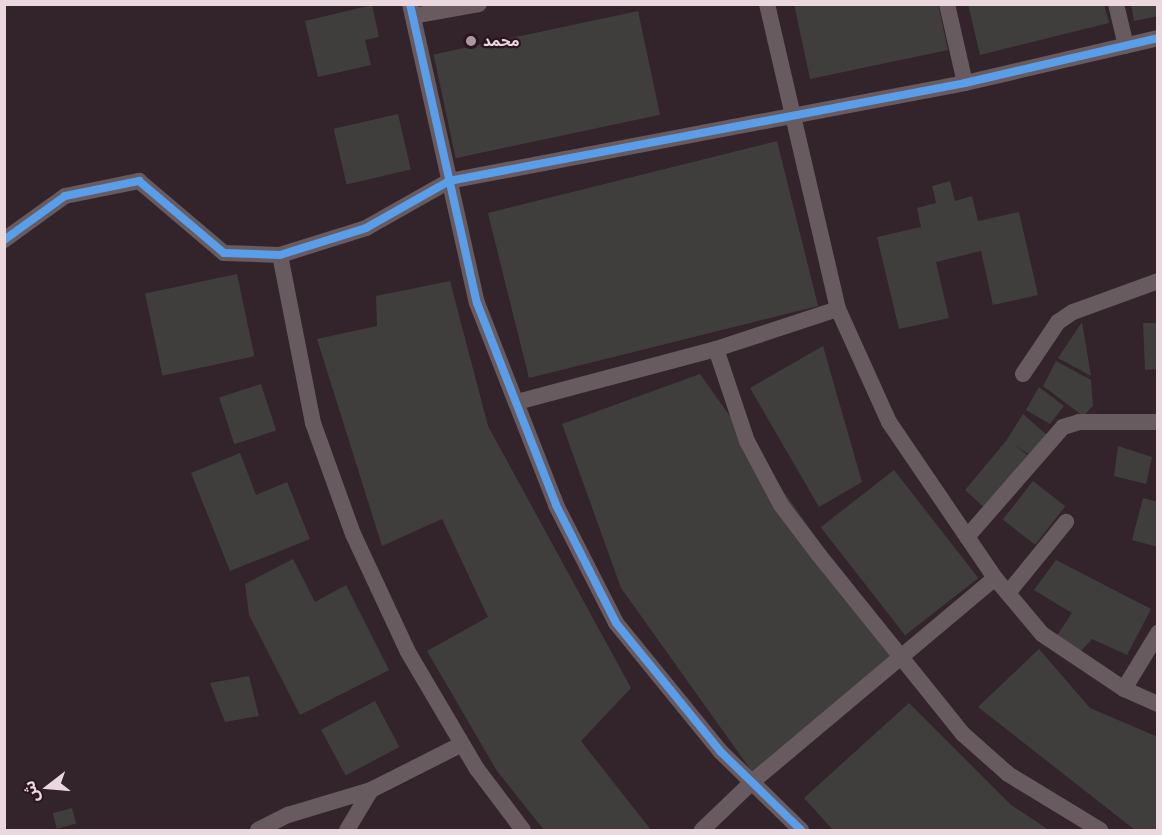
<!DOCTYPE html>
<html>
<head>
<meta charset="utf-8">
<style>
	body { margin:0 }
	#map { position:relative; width:1162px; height:835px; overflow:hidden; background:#32242a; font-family:Barlow,"Noto Sans Arabic",sans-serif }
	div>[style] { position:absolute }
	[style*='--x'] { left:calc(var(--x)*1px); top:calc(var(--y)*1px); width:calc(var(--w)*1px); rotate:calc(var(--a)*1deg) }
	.building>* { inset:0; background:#3f3e3d; transform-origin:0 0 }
	.street>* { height:16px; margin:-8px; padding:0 8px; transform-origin:8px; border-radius:8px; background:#685b60 }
	.cycleway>* { height:8px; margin:-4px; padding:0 4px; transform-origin:4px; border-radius:4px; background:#5a9eea }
	.dots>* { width:16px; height:16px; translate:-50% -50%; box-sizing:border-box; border:3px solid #2d151f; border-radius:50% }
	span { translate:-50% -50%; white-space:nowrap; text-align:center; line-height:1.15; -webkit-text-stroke:4.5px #2d151f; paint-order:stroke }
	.poi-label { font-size:15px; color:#ead8de; font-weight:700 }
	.left { translate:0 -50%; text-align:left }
	.frame { position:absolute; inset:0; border:6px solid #ead8de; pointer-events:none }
	.north { position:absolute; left:18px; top:757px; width:60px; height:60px; -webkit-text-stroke:4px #2d151f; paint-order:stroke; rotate:254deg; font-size:16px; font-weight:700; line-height:24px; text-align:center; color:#ead8de }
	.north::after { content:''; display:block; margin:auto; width:21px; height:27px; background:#ead8de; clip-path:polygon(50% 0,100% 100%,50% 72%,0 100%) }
</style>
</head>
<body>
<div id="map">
	<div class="building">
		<div style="clip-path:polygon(794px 4px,938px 4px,948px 50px,810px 79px)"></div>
		<div style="clip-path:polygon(968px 4px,1104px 4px,1109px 23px,980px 55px)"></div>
		<div style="clip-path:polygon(1131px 4px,1158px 4px,1158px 16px,1134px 21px)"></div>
		<div style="clip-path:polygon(372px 5px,379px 37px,365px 40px,371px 65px,318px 77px,305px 21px)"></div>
		<div style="left:638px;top:11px;width:106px;height:209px;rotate:78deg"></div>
		<div style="left:398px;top:114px;width:57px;height:66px;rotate:77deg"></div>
		<div style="left:777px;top:141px;width:170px;height:298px;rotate:76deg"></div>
		<div style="clip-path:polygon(950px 181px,955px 201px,972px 196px,978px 221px,1019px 212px,1038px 295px,993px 305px,981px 251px,936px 262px,949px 318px,899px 329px,877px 237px,921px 227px,917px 208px,936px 203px,932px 186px)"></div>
		<div style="left:237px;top:274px;width:84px;height:94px;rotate:78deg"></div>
		<div style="clip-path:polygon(450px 281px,488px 426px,631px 688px,581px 741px,651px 830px,544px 830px,497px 771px,427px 651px,488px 617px,442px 519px,382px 546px,317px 339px,377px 326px,376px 296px)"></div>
		<div style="clip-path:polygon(1082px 322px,1091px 376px,1058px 358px)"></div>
		<div style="clip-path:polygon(1143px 323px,1158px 323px,1158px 369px,1145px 370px)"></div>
		<div style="clip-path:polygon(823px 346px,862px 482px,819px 507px,750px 388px)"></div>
		<div style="clip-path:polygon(1056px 361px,1091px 380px,1093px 406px,1083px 416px,1043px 386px)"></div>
		<div style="clip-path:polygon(700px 374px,906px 664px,753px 773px,621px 588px,562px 424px)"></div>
		<div style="left:261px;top:384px;width:49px;height:44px;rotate:72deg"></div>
		<div style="clip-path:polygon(1039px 387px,1064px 406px,1050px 424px,1026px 410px)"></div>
		<div style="clip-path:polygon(1023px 414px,1047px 435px,1032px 456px,1015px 446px,1029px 456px,988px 511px,965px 490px,1006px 441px)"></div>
		<div style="clip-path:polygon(1118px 446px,1152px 457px,1146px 484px,1114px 476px)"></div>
		<div style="clip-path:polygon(240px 453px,256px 495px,287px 482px,310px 539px,230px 571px,191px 473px)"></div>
		<div style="left:894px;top:470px;width:137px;height:93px;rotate:52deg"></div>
		<div style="left:1033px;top:481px;width:41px;height:49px;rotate:38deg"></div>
		<div style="clip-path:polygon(1143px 498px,1158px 502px,1158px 547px,1132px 540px)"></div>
		<div style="clip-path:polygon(293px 559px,315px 602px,346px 585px,389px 670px,300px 715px,249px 615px,245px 584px)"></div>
		<div style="clip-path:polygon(1056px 560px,1151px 609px,1127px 655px,1092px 639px,1080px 652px,1056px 637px,1072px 613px,1034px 590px)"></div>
		<div style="clip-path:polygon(1039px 649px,1090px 708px,1158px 737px,1158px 830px,1135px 830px,978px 707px)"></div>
		<div style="clip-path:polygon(249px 676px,259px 716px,225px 722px,210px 683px)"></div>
		<div style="left:375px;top:701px;width:52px;height:61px;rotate:62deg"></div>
		<div style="clip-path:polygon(909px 703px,1011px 805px,1049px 830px,833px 830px,804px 798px)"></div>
		<div style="left:72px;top:808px;width:16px;height:20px;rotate:75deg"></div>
	</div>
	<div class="street">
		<div style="--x:410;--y:4;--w:306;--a:77.4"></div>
		<div style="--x:477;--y:303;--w:217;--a:68.6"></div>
		<div style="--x:556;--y:505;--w:132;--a:63"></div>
		<div style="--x:616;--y:623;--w:166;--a:50.9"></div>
		<div style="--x:721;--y:752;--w:112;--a:44.3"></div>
		<div style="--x:767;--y:4;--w:313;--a:76.9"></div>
		<div style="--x:838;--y:309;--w:124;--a:65.7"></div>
		<div style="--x:889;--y:422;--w:189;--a:55.8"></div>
		<div style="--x:995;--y:578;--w:73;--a:50"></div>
		<div style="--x:1042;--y:634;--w:99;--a:33.9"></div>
		<div style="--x:1124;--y:689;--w:37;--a:24"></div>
		<div style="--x:947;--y:4;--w:81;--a:77.2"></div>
		<div style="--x:1116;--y:4;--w:43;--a:76.6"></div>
		<div style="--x:413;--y:16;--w:67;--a:-10.3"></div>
		<div style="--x:4;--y:240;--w:75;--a:-35.8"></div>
		<div style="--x:65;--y:196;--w:76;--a:-11.5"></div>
		<div style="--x:139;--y:181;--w:111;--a:40.3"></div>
		<div style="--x:224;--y:253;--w:56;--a:2"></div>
		<div style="--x:280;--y:255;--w:90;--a:-17.4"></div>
		<div style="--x:366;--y:228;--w:95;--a:-29.5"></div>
		<div style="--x:449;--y:181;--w:525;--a:-10.75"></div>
		<div style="--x:965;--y:83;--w:198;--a:-13.1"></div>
		<div style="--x:280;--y:255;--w:171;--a:78.9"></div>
		<div style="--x:313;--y:423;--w:118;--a:70.2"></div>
		<div style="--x:353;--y:534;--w:130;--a:65"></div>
		<div style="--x:408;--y:652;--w:136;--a:59.5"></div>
		<div style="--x:477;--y:769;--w:76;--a:53"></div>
		<div style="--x:716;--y:349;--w:97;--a:71.4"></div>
		<div style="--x:747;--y:441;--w:72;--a:62"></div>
		<div style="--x:781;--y:505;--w:63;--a:52.8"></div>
		<div style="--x:819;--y:555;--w:230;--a:51.2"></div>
		<div style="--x:963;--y:734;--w:60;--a:41.6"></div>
		<div style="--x:1008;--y:774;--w:108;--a:31.3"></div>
		<div style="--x:1023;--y:374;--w:63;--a:-56.1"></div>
		<div style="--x:1058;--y:322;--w:18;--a:-34"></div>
		<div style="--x:1073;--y:312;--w:90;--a:-20"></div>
		<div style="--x:517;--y:402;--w:206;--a:-14.9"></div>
		<div style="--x:716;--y:349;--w:128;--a:-18.2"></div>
		<div style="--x:967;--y:537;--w:146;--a:-48.9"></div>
		<div style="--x:1063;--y:427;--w:17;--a:-17"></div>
		<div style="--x:1079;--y:422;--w:79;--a:0"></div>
		<div style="--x:1008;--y:593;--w:92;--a:-50.8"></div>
		<div style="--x:1124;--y:689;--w:66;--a:-58.7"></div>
		<div style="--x:258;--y:830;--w:34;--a:-27"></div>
		<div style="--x:288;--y:815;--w:87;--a:-16.8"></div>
		<div style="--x:371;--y:790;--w:102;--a:-26.8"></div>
		<div style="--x:347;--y:830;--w:47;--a:-59"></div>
		<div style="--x:702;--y:830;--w:69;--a:-43.8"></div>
		<div style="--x:752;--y:782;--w:317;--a:-40"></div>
	</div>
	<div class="cycleway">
		<div style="--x:410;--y:4;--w:306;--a:77.4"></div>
		<div style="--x:477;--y:303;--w:217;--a:68.6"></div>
		<div style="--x:556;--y:505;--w:132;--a:63"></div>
		<div style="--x:616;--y:623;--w:166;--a:50.9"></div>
		<div style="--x:721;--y:752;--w:112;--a:44.3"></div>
		<div style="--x:4;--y:240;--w:75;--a:-35.8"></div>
		<div style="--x:65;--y:196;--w:76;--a:-11.5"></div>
		<div style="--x:139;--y:181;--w:111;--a:40.3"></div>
		<div style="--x:224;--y:253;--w:56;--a:2"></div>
		<div style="--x:280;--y:255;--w:90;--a:-17.4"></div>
		<div style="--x:366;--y:228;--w:95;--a:-29.5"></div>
		<div style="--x:449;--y:181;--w:525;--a:-10.75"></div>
		<div style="--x:965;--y:83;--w:198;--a:-13.1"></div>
	</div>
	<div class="dots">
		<div style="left:471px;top:41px;background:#aa999f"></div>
	</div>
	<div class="poi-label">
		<span class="left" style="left:483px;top:41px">محمد</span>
	</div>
	<div class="frame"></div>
	<div class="north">ش</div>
</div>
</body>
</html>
